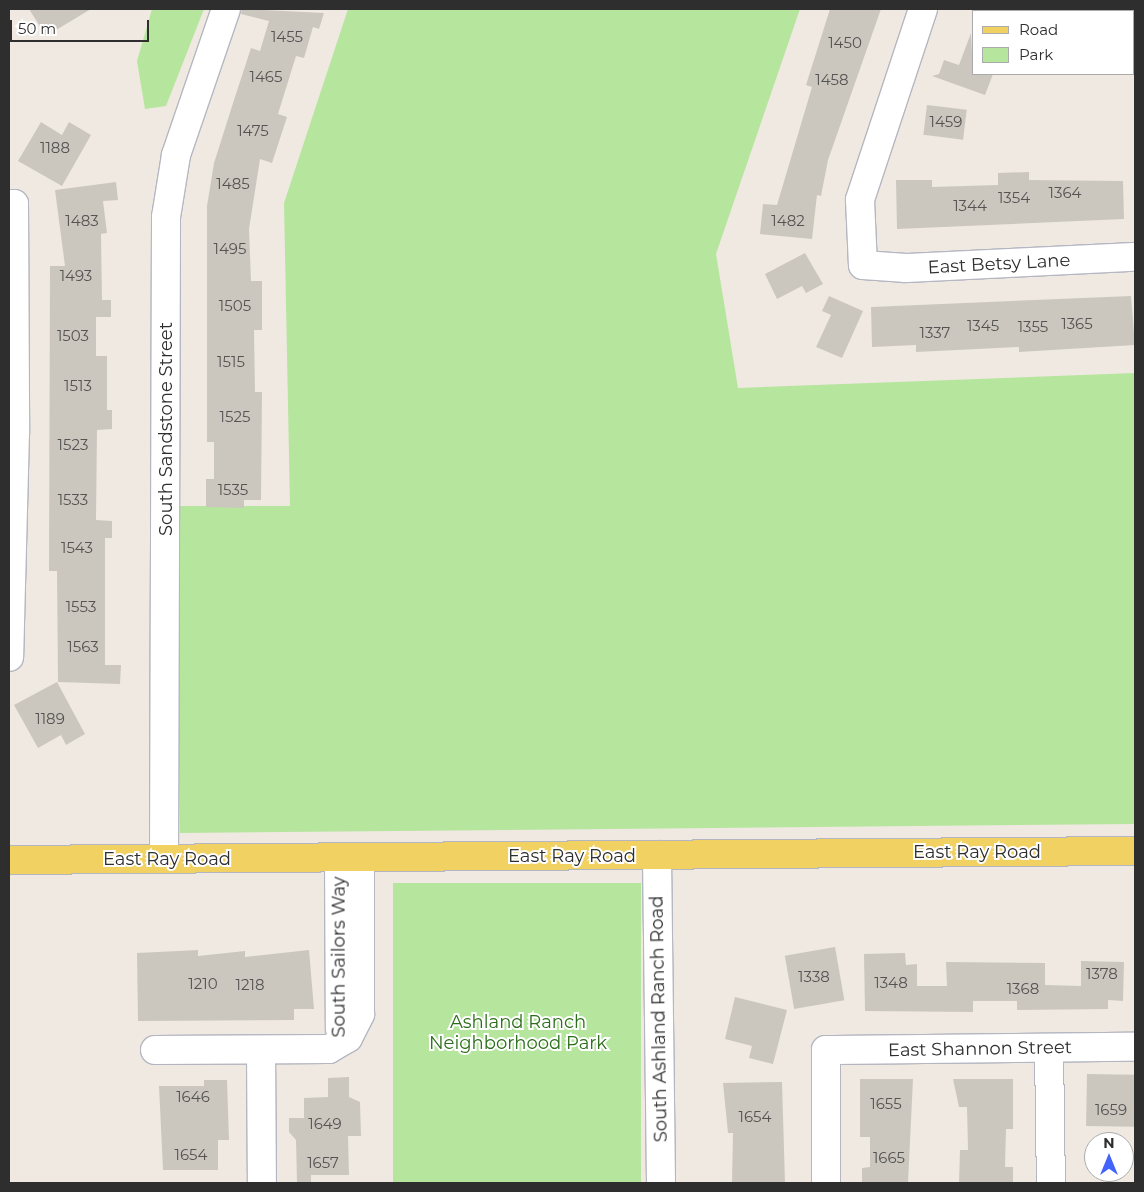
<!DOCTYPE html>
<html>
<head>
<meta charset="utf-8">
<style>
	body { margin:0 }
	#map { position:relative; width:1144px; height:1192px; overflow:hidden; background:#efe9e1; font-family:Montserrat,sans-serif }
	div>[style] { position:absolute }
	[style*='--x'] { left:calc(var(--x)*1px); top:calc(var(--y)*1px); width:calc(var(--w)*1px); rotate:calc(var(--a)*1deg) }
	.green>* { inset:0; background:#b6e59e; transform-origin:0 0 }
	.building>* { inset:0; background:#cbc7bf; transform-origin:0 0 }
	.roads { filter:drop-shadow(1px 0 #b4b7c1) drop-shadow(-1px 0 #b4b7c1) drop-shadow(0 1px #b4b7c1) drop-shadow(0 -1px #b4b7c1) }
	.minor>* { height:28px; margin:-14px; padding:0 14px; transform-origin:14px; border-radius:14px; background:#fff }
	.major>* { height:28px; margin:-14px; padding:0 14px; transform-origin:14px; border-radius:14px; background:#f2d163 }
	span { translate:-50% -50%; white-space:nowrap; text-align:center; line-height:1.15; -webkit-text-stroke:4px #fff; paint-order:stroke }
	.number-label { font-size:15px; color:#555452 }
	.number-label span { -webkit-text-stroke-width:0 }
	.street-label { font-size:18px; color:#2e2e2e }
	.park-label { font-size:18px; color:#2c6e1b }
	.frame { position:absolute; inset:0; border:10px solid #2e2e2e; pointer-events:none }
	.legend { position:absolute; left:972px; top:10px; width:162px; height:65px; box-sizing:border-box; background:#fff; border:1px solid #ababab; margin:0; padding:6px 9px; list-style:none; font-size:15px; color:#2e2e2e }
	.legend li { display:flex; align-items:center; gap:10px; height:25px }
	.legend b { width:25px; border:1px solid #ababab }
	.north { position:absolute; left:1084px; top:1132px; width:50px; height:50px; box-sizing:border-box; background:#fff; border:1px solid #ababab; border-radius:50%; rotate:0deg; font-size:14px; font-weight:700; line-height:20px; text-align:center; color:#2e2e2e }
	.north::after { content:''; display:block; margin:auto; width:18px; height:22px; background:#4264fb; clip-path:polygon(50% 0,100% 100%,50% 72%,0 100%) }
	.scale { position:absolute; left:10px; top:20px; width:139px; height:22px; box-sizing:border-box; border:2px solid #2e2e2e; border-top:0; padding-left:6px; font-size:15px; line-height:18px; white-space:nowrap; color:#2e2e2e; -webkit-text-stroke:4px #fff; paint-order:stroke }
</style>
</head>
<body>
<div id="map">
	<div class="green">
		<div style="clip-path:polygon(152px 9px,204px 9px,166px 106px,145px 109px,137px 61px)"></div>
		<div style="clip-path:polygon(348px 9px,800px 9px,716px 254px,738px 388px,1135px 373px,1135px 824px,180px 833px,177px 506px,290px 506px,284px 203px)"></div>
		<div style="left:393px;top:883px;width:248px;height:300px"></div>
	</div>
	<div class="building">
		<div style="clip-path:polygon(29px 9px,91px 9px,46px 36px)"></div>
		<div style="clip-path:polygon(242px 9px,324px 13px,319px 29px,313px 27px,304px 58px,296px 56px,278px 114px,287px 117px,272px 163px,260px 159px,249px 229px,251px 281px,262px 281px,262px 330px,254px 330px,255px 392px,262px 392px,261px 500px,244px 500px,244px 508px,206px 507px,206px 479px,214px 479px,214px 442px,207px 442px,207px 206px,214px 163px,234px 100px,251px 48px,260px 51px,269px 21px,241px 14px)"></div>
		<div style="clip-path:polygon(830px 9px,881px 9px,828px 160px,821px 196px,817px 195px,812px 239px,760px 234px,763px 204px,777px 205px,812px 87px,806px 85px)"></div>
		<div style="clip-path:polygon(971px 33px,973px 74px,993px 74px,985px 95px,932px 76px,939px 74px,944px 60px,959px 65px)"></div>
		<div style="left:927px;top:105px;width:40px;height:30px;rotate:7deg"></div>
		<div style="clip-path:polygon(41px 122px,62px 135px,69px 122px,91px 135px,62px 186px,18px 161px)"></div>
		<div style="clip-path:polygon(1029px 172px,1029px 180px,1123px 181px,1124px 219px,897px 229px,896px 180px,932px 180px,932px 187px,998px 185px,998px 173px)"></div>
		<div style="clip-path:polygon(116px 182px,118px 200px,103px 201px,107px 233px,101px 234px,102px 300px,111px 300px,111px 317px,96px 317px,96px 356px,107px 356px,107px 410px,112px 410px,112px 429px,97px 430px,96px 520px,112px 521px,112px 538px,105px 538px,105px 665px,121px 665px,120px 684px,58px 682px,57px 571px,49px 571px,50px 266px,65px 266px,55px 190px)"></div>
		<div style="clip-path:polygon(805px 253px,823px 284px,806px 293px,802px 286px,777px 299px,765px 274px)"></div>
		<div style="clip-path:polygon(829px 296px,863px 311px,842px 358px,816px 347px,831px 315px,822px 311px)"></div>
		<div style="clip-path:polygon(1131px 296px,1135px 345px,1019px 352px,1019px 347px,916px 352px,916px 345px,872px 347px,871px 307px)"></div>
		<div style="clip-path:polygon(57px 682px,85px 734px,66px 745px,61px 735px,38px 748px,14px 705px)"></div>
		<div style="left:835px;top:947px;width:54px;height:51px;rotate:80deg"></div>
		<div style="clip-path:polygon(198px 950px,198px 956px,245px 951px,245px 957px,309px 950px,314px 1009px,294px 1009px,294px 1020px,138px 1021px,137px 953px)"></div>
		<div style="clip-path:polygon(905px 953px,906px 965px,917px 964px,917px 986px,947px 986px,946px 962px,1045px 963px,1045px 985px,1081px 986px,1081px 961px,1124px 962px,1123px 1001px,1108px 1000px,1108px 1009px,1017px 1010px,1017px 1001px,973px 1001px,973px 1012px,865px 1011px,864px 954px)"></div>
		<div style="clip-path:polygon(735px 997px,787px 1010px,773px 1064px,749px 1058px,752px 1046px,725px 1039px)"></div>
		<div style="left:1087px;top:1074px;width:48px;height:52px;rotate:1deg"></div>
		<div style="clip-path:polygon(349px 1077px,349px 1097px,360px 1102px,361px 1136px,348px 1136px,349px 1175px,311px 1175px,311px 1183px,297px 1183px,296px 1140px,289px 1132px,289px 1118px,304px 1118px,304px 1098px,328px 1097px,328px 1078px)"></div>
		<div style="clip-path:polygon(860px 1079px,913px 1079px,908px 1183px,862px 1183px,862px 1168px,870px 1167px,870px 1137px,860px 1137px)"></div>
		<div style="clip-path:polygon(953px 1079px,1013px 1079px,1013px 1129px,1006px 1129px,1005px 1167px,1013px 1167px,1013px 1183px,959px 1183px,960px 1150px,968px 1150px,967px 1107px,959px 1107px)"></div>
		<div style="clip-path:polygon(204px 1080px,227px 1080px,229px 1140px,218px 1140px,218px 1170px,163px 1170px,159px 1086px,204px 1086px)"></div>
		<div style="clip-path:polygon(782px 1082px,785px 1183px,732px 1183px,733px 1133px,728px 1133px,723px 1083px)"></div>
	</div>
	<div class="roads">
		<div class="minor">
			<div style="--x:923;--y:9;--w:201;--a:108.3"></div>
			<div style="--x:860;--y:200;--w:65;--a:87.4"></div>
			<div style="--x:863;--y:265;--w:43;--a:4"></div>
			<div style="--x:906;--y:268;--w:229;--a:-2.8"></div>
			<div style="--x:9;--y:204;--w:5;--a:0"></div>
			<div style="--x:14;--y:204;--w:229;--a:89.7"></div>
			<div style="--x:15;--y:433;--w:224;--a:91.5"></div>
			<div style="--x:657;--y:855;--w:328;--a:89.3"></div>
			<div style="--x:339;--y:858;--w:171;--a:89.7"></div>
			<div style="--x:164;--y:859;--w:642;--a:-89.82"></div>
			<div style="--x:166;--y:217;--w:63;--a:-80.8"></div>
			<div style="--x:176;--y:155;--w:154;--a:-71.1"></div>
			<div style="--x:1049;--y:1048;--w:135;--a:89.2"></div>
			<div style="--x:155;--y:1050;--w:174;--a:-0.3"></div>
			<div style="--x:329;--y:1049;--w:22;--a:-30"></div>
			<div style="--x:348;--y:1038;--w:27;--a:-63"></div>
			<div style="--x:360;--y:1014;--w:156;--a:-90"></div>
			<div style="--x:261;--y:1050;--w:133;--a:89.6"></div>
			<div style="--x:826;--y:1183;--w:133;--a:-90"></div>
			<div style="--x:826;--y:1050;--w:309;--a:-0.6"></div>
		</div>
		<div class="major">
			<div style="--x:9;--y:860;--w:1126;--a:-0.46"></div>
		</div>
	</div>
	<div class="number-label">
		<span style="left:287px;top:37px">1455</span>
		<span style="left:845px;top:43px">1450</span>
		<span style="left:266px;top:77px">1465</span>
		<span style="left:832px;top:80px">1458</span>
		<span style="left:946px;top:122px">1459</span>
		<span style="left:253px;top:131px">1475</span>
		<span style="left:55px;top:148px">1188</span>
		<span style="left:233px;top:184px">1485</span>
		<span style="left:1065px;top:193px">1364</span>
		<span style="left:1014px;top:198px">1354</span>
		<span style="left:970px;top:206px">1344</span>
		<span style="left:82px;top:221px">1483</span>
		<span style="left:788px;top:221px">1482</span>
		<span style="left:230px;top:249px">1495</span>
		<span style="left:76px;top:276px">1493</span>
		<span style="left:235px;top:306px">1505</span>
		<span style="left:1077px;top:324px">1365</span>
		<span style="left:983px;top:326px">1345</span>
		<span style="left:1033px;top:327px">1355</span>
		<span style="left:935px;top:333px">1337</span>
		<span style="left:73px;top:336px">1503</span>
		<span style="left:231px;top:362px">1515</span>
		<span style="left:78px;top:386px">1513</span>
		<span style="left:235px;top:417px">1525</span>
		<span style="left:73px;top:445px">1523</span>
		<span style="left:233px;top:490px">1535</span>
		<span style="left:73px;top:500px">1533</span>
		<span style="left:77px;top:548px">1543</span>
		<span style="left:81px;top:607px">1553</span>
		<span style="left:83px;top:647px">1563</span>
		<span style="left:50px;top:719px">1189</span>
		<span style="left:1102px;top:974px">1378</span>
		<span style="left:814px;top:977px">1338</span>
		<span style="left:891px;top:983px">1348</span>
		<span style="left:203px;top:984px">1210</span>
		<span style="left:250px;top:985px">1218</span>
		<span style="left:1023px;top:989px">1368</span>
		<span style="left:193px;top:1097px">1646</span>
		<span style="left:886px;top:1104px">1655</span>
		<span style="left:1111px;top:1110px">1659</span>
		<span style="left:755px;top:1117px">1654</span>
		<span style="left:325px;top:1124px">1649</span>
		<span style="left:191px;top:1155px">1654</span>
		<span style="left:889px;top:1158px">1665</span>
		<span style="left:323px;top:1163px">1657</span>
	</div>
	<div class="street-label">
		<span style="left:999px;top:264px;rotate:-3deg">East Betsy Lane</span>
		<span style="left:166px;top:429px;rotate:-90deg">South Sandstone Street</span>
		<span style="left:977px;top:852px">East Ray Road</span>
		<span style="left:572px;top:856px">East Ray Road</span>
		<span style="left:167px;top:859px">East Ray Road</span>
		<span style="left:339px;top:957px;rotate:-90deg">South Sailors Way</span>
		<span style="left:659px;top:1019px;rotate:-91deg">South Ashland Ranch Road</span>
		<span style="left:980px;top:1049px;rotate:-1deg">East Shannon Street</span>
	</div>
	<div class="park-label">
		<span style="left:518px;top:1033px">Ashland Ranch<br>Neighborhood Park</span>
	</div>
	<div class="frame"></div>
	<ul class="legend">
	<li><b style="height:6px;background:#f2d163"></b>Road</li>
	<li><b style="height:14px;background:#b6e59e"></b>Park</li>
	</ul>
	<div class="north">N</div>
	<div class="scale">50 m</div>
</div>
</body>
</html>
